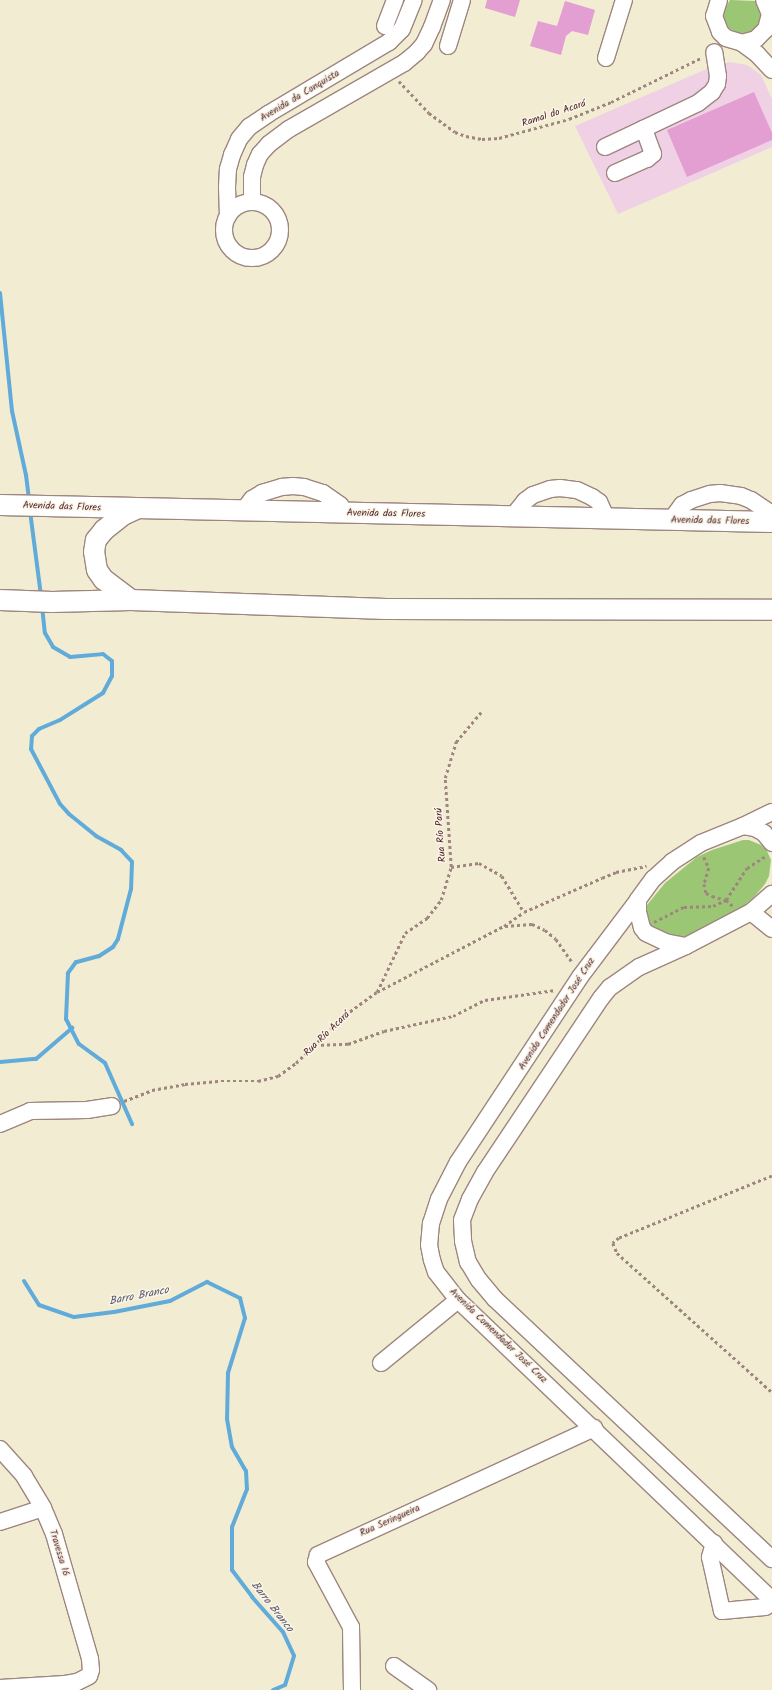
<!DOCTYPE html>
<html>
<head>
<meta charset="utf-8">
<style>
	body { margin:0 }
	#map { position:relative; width:772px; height:1690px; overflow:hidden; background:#f2ecd3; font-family:Kalam,sans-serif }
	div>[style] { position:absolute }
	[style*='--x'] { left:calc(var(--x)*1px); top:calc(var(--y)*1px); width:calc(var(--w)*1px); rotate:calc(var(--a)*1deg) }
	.built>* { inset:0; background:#f0d0e4 }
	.green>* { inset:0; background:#9bc673 }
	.stream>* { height:4px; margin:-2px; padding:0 2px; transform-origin:2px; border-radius:2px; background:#60abd9 }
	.building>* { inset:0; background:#e39ed2 }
	.path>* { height:2.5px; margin-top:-1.25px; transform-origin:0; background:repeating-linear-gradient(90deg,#9e867f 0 3px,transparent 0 6px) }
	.roads { filter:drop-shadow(1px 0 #9e867f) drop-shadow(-1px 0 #9e867f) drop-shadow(0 1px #9e867f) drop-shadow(0 -1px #9e867f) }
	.minor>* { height:16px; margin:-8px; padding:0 8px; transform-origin:8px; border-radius:8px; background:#fff }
	.minor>.ring { margin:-8px; padding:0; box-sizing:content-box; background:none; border:16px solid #fff; border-radius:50% }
	.major>* { height:20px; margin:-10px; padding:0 10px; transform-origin:10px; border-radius:10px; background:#fff }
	span { translate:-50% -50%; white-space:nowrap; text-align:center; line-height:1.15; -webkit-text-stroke:3px #fcf5e5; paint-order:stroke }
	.street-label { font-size:10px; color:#4a1f2b }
	.water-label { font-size:11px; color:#535771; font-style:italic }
</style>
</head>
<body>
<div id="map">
	<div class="built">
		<div style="clip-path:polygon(730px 62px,747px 65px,761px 75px,772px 99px,772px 147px,618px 214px,575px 126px,716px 65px)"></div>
	</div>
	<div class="green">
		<div style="clip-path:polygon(730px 0,755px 1px,759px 6px,761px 17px,756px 28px,751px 32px,739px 34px,729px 28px,723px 18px,723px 12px)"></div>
		<div style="clip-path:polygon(743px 840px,749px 840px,761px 845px,766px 849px,771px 860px,769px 876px,765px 884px,755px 896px,733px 915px,695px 934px,672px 939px,651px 931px,646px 910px,647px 905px,665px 883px,697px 857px,712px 850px)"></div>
	</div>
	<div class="stream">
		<div style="--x:0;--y:293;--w:119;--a:84.2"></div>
		<div style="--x:12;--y:411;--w:66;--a:77.7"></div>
		<div style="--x:26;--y:475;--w:25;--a:83"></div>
		<div style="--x:30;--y:511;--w:86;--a:82.6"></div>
		<div style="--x:42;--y:606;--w:27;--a:84"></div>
		<div style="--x:45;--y:633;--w:16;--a:60"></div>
		<div style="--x:53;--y:647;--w:20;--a:30"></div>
		<div style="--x:70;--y:657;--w:33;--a:-5"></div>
		<div style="--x:103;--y:654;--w:11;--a:38"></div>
		<div style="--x:112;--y:661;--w:15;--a:90"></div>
		<div style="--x:112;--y:676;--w:19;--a:118"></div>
		<div style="--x:103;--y:693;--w:51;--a:147.9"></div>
		<div style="--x:60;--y:720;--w:23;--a:157"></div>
		<div style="--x:39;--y:729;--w:10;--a:135"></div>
		<div style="--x:32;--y:736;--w:13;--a:94"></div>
		<div style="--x:31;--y:749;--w:62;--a:62.2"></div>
		<div style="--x:60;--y:804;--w:13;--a:48"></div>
		<div style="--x:69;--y:814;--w:35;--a:39"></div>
		<div style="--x:96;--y:836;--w:29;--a:29"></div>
		<div style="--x:121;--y:850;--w:16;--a:47"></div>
		<div style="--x:132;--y:862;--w:27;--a:92"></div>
		<div style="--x:131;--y:889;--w:52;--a:104.6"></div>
		<div style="--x:118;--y:939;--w:9;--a:122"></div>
		<div style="--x:113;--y:947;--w:17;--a:147"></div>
		<div style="--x:99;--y:956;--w:24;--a:165"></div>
		<div style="--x:76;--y:962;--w:14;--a:126"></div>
		<div style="--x:68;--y:973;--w:46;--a:92.5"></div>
		<div style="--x:66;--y:1019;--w:28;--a:63"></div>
		<div style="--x:79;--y:1044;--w:32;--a:36"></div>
		<div style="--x:105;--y:1063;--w:67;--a:66.1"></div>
		<div style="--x:0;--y:1062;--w:36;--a:-5"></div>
		<div style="--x:36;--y:1059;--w:48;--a:-40.7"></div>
		<div style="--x:24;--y:1281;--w:28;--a:58"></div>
		<div style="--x:39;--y:1305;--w:37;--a:19"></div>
		<div style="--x:74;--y:1317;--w:40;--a:-7.1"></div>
		<div style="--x:114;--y:1312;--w:57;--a:-11.1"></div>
		<div style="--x:170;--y:1301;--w:42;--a:-27.2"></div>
		<div style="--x:207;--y:1282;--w:37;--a:26"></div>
		<div style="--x:240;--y:1298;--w:21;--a:76"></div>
		<div style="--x:245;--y:1318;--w:58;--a:107.2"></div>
		<div style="--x:228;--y:1373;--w:46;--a:91.2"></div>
		<div style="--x:227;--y:1419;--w:28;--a:80"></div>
		<div style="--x:232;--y:1447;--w:28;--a:60"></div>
		<div style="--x:246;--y:1471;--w:18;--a:87"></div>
		<div style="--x:247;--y:1489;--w:41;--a:111.5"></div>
		<div style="--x:232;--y:1527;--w:43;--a:90"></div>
		<div style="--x:232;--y:1570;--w:34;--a:53"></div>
		<div style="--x:252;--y:1597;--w:47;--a:48.5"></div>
		<div style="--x:283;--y:1632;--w:26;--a:65"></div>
		<div style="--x:294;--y:1656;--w:30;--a:107"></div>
		<div style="--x:285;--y:1685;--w:13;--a:157"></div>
	</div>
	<div class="building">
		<div style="clip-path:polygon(487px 0,520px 0,515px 17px,485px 8px)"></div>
		<div style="clip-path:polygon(565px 1px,595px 10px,588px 35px,572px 31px,566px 36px,561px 55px,530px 46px,538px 21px,557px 26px)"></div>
		<div style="clip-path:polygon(754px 92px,772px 133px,772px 140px,687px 177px,667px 130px)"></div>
	</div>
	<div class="path">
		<div style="--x:399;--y:81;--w:44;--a:46.8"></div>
		<div style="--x:429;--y:113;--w:32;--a:36"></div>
		<div style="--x:455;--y:132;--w:12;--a:20"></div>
		<div style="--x:466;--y:136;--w:16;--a:11"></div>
		<div style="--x:482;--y:139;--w:17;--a:-3"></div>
		<div style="--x:499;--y:138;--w:73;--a:-15.2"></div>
		<div style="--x:569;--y:119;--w:45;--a:-22"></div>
		<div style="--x:611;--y:102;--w:100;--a:-26.1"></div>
		<div style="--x:704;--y:857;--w:12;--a:66"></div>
		<div style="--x:709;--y:868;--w:17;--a:107"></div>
		<div style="--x:704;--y:884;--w:9;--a:77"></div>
		<div style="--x:706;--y:893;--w:7;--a:27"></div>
		<div style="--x:712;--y:896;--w:15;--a:16"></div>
		<div style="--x:726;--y:900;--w:9;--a:41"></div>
		<div style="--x:451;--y:867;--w:28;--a:-8"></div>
		<div style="--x:479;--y:863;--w:26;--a:29"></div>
		<div style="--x:502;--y:876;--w:42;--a:58.6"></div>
		<div style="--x:654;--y:922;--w:34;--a:-27"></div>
		<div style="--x:684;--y:907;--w:29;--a:-2"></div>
		<div style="--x:713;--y:906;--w:14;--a:-25"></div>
		<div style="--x:726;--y:900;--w:38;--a:-57"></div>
		<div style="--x:747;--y:868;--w:24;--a:-33"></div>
		<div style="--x:505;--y:926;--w:27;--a:-4"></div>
		<div style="--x:532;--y:924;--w:14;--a:25"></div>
		<div style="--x:545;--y:930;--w:14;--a:39"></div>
		<div style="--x:556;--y:939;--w:29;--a:55"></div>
		<div style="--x:377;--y:992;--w:65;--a:-64.6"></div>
		<div style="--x:405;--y:933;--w:27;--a:-34"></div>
		<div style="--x:427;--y:918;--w:23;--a:-52"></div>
		<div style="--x:441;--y:900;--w:34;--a:-73"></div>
		<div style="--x:451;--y:867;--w:89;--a:-93.9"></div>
		<div style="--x:445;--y:778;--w:38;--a:-73"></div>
		<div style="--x:456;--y:742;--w:39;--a:-50"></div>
		<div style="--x:315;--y:1045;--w:33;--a:-2"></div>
		<div style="--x:348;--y:1044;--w:38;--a:-20"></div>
		<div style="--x:384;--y:1031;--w:71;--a:-12.3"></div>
		<div style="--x:453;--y:1016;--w:36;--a:-27"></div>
		<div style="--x:485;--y:1000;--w:71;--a:-8.1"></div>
		<div style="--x:124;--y:1101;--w:30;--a:-21"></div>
		<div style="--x:152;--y:1090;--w:34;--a:-10"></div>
		<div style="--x:185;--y:1084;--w:36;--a:-5"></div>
		<div style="--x:221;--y:1081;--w:37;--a:0"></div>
		<div style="--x:258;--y:1081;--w:21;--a:-14"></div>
		<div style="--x:278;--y:1076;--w:22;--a:-36"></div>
		<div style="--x:296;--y:1063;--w:69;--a:-44.4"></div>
		<div style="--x:345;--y:1015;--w:39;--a:-36"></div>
		<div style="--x:377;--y:992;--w:143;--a:-27.5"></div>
		<div style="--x:504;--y:926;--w:24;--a:-35"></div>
		<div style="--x:524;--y:912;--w:85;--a:-23.6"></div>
		<div style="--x:602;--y:878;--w:15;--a:-23"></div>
		<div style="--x:616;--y:872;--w:31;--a:-11"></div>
		<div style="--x:772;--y:1176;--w:165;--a:157.9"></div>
		<div style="--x:619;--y:1238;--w:8;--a:140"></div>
		<div style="--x:613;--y:1243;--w:11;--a:68"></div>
		<div style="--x:617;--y:1253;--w:208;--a:41.9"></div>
	</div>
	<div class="roads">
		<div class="minor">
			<div style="--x:719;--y:0;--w:17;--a:107"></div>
			<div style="--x:714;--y:16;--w:17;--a:69"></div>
			<div style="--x:720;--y:32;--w:8;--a:45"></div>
			<div style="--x:726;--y:38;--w:17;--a:17"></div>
			<div style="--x:742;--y:43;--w:15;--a:-16"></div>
			<div style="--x:756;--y:39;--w:14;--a:-45"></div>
			<div style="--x:766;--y:29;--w:16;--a:-75"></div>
			<div style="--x:770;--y:14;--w:15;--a:-113"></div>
			<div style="--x:385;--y:26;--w:28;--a:-69"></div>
			<div style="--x:742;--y:43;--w:19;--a:36"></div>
			<div style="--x:757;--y:54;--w:22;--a:47"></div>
			<div style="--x:448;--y:46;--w:48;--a:-73.1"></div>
			<div style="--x:606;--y:58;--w:61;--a:-72.8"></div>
			<div style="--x:605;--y:147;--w:103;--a:-25.3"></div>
			<div style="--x:698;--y:103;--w:18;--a:-38"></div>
			<div style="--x:712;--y:92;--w:9;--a:-58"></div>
			<div style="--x:717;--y:84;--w:8;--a:-83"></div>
			<div style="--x:718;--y:76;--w:24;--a:-99"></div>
			<div style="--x:615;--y:173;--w:35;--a:-24"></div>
			<div style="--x:647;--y:159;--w:8;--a:-40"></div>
			<div style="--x:653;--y:154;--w:27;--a:-110"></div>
			<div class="ring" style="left:224px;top:202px;width:40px;height:40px"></div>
			<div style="--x:252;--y:202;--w:25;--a:-90"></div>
			<div style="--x:252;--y:177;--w:12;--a:-76"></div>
			<div style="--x:255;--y:165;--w:12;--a:-66"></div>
			<div style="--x:260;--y:154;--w:13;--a:-48"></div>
			<div style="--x:269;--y:144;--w:25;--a:-37"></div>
			<div style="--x:289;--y:129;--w:133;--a:-29.9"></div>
			<div style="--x:404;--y:63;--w:17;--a:-40"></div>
			<div style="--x:417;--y:52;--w:11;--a:-49"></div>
			<div style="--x:424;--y:44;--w:19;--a:-65"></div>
			<div style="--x:432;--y:27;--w:29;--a:-70"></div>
			<div style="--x:228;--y:216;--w:29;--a:-92"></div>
			<div style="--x:227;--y:187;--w:18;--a:-87"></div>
			<div style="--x:228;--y:169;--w:15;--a:-74"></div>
			<div style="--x:232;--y:155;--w:17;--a:-66"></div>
			<div style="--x:239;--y:139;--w:16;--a:-50"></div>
			<div style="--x:249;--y:127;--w:23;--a:-34"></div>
			<div style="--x:268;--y:114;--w:141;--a:-30.8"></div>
			<div style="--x:389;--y:42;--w:18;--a:-45"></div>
			<div style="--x:402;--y:29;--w:31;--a:-68"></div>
			<div style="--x:243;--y:511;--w:15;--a:-53"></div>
			<div style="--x:252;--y:499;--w:12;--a:-31"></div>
			<div style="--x:262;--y:493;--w:21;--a:-17"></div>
			<div style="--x:282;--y:487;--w:11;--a:-5"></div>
			<div style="--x:293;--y:486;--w:11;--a:5"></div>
			<div style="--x:304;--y:487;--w:20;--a:18"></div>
			<div style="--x:323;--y:493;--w:21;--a:35"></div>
			<div style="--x:340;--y:505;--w:9;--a:58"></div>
			<div style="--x:512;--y:517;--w:21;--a:-51"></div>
			<div style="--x:525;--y:501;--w:10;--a:-37"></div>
			<div style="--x:533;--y:495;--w:18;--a:-19"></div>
			<div style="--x:550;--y:489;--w:10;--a:-6"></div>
			<div style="--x:560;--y:488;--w:17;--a:7"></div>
			<div style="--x:577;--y:490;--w:17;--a:25"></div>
			<div style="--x:592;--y:497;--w:9;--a:36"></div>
			<div style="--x:599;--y:502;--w:19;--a:65"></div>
			<div style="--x:671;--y:520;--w:19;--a:-54"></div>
			<div style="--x:682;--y:505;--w:10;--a:-29"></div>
			<div style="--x:691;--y:500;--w:20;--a:-18"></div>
			<div style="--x:710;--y:494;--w:10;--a:-6"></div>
			<div style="--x:720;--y:493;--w:21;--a:8"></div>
			<div style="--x:741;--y:496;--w:11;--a:22"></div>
			<div style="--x:751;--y:500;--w:25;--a:34"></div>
			<div style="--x:743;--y:826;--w:32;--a:-26"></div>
			<div style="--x:772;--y:843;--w:13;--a:-129"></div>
			<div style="--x:764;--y:833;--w:10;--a:-151"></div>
			<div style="--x:755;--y:828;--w:12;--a:-171"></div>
			<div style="--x:743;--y:826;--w:45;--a:158"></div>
			<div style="--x:701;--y:843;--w:35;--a:147"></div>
			<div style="--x:672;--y:862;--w:25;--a:138"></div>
			<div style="--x:653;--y:879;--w:26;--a:126"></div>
			<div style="--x:638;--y:900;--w:12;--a:90"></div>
			<div style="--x:638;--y:912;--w:16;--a:76"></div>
			<div style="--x:642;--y:928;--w:6;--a:51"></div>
			<div style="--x:646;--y:933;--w:21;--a:25"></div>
			<div style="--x:665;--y:942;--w:21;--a:11"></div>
			<div style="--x:686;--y:946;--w:73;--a:-27.6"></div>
			<div style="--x:751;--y:912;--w:28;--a:-41"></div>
			<div style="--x:638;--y:900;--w:96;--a:127"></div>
			<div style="--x:580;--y:977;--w:222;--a:123.4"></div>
			<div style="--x:458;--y:1162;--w:42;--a:117.2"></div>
			<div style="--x:439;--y:1199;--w:25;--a:108"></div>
			<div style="--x:431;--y:1223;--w:22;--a:95"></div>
			<div style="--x:429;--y:1245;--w:15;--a:79"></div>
			<div style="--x:432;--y:1260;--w:13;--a:72"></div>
			<div style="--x:436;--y:1272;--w:36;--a:52"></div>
			<div style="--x:458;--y:1300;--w:434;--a:43.7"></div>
			<div style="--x:751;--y:912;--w:27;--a:39"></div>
			<div style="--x:686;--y:946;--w:51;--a:155.9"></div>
			<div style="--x:639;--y:967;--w:35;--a:145"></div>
			<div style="--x:610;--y:987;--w:14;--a:129"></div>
			<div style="--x:601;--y:998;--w:209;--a:123.7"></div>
			<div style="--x:485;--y:1172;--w:31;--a:119"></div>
			<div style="--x:470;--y:1199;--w:22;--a:111"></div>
			<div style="--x:462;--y:1220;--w:21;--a:87"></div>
			<div style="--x:463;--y:1241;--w:22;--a:77"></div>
			<div style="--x:468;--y:1262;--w:21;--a:59"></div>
			<div style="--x:479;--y:1280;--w:25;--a:50"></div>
			<div style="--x:495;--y:1299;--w:380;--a:43.2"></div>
			<div style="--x:0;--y:1124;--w:33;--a:-23"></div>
			<div style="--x:30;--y:1111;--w:57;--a:-1"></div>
			<div style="--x:87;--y:1110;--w:25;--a:-9"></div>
			<div style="--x:381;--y:1363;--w:99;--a:-39.3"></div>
			<div style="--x:0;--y:1449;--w:36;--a:48"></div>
			<div style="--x:24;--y:1476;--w:37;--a:59"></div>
			<div style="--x:43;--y:1508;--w:28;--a:67"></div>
			<div style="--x:54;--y:1534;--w:130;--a:73.9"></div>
			<div style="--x:90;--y:1659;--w:11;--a:85"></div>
			<div style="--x:91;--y:1670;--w:6;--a:108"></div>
			<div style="--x:89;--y:1676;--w:13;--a:153"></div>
			<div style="--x:77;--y:1682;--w:12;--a:171"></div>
			<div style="--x:65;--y:1684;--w:65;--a:176.5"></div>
			<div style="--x:0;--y:1522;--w:45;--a:-18"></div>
			<div style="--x:714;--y:1543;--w:15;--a:106"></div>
			<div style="--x:710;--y:1557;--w:55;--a:77.5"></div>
			<div style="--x:722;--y:1611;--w:43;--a:-5.3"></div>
			<div style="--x:765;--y:1607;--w:8;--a:-30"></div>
			<div style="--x:394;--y:1666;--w:42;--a:35.2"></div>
			<div style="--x:352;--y:1690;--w:63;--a:-90.9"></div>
			<div style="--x:351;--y:1627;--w:74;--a:-118.3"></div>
			<div style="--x:316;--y:1562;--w:7;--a:-74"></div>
			<div style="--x:318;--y:1555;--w:304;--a:-24.7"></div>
		</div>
		<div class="major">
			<div style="--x:0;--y:505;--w:772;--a:1.26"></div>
			<div style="--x:0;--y:600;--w:52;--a:2.2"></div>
			<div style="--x:52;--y:602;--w:79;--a:-1.5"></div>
			<div style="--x:131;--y:600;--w:255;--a:2"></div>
			<div style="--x:386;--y:609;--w:386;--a:0.1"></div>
			<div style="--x:131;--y:600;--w:34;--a:-143"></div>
			<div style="--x:104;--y:580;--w:12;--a:-125"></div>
			<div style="--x:97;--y:570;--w:18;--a:-99"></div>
			<div style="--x:94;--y:552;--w:12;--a:-81"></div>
			<div style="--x:96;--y:540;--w:13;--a:-51"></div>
			<div style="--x:104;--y:530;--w:24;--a:-38"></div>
			<div style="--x:123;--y:515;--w:14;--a:-25"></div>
		</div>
	</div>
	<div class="street-label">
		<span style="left:300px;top:96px;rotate:-31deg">Avenida da Conquista</span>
		<span style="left:554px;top:114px;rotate:-18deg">Ramal do Acará</span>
		<span style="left:62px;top:507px;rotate:2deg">Avenida das Flores</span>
		<span style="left:386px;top:514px;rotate:1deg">Avenida das Flores</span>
		<span style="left:710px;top:521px;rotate:1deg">Avenida das Flores</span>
		<span style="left:441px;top:835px;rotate:-94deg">Rua Río Parú</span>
		<span style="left:557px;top:1014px;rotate:-57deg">Avenida Comendador José Cruz</span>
		<span style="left:327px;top:1034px;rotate:-44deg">Rua Río Acará</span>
		<span style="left:498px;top:1336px;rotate:44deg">Avenida Comendador José Cruz</span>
		<span style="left:390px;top:1521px;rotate:-24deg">Rua Seringueira</span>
		<span style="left:59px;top:1553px;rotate:73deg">Travessa 16</span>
	</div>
	<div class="water-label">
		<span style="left:139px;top:1296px;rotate:-11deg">Barro Branco</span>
		<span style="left:272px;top:1607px;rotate:52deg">Barro Branco</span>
	</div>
</div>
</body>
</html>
